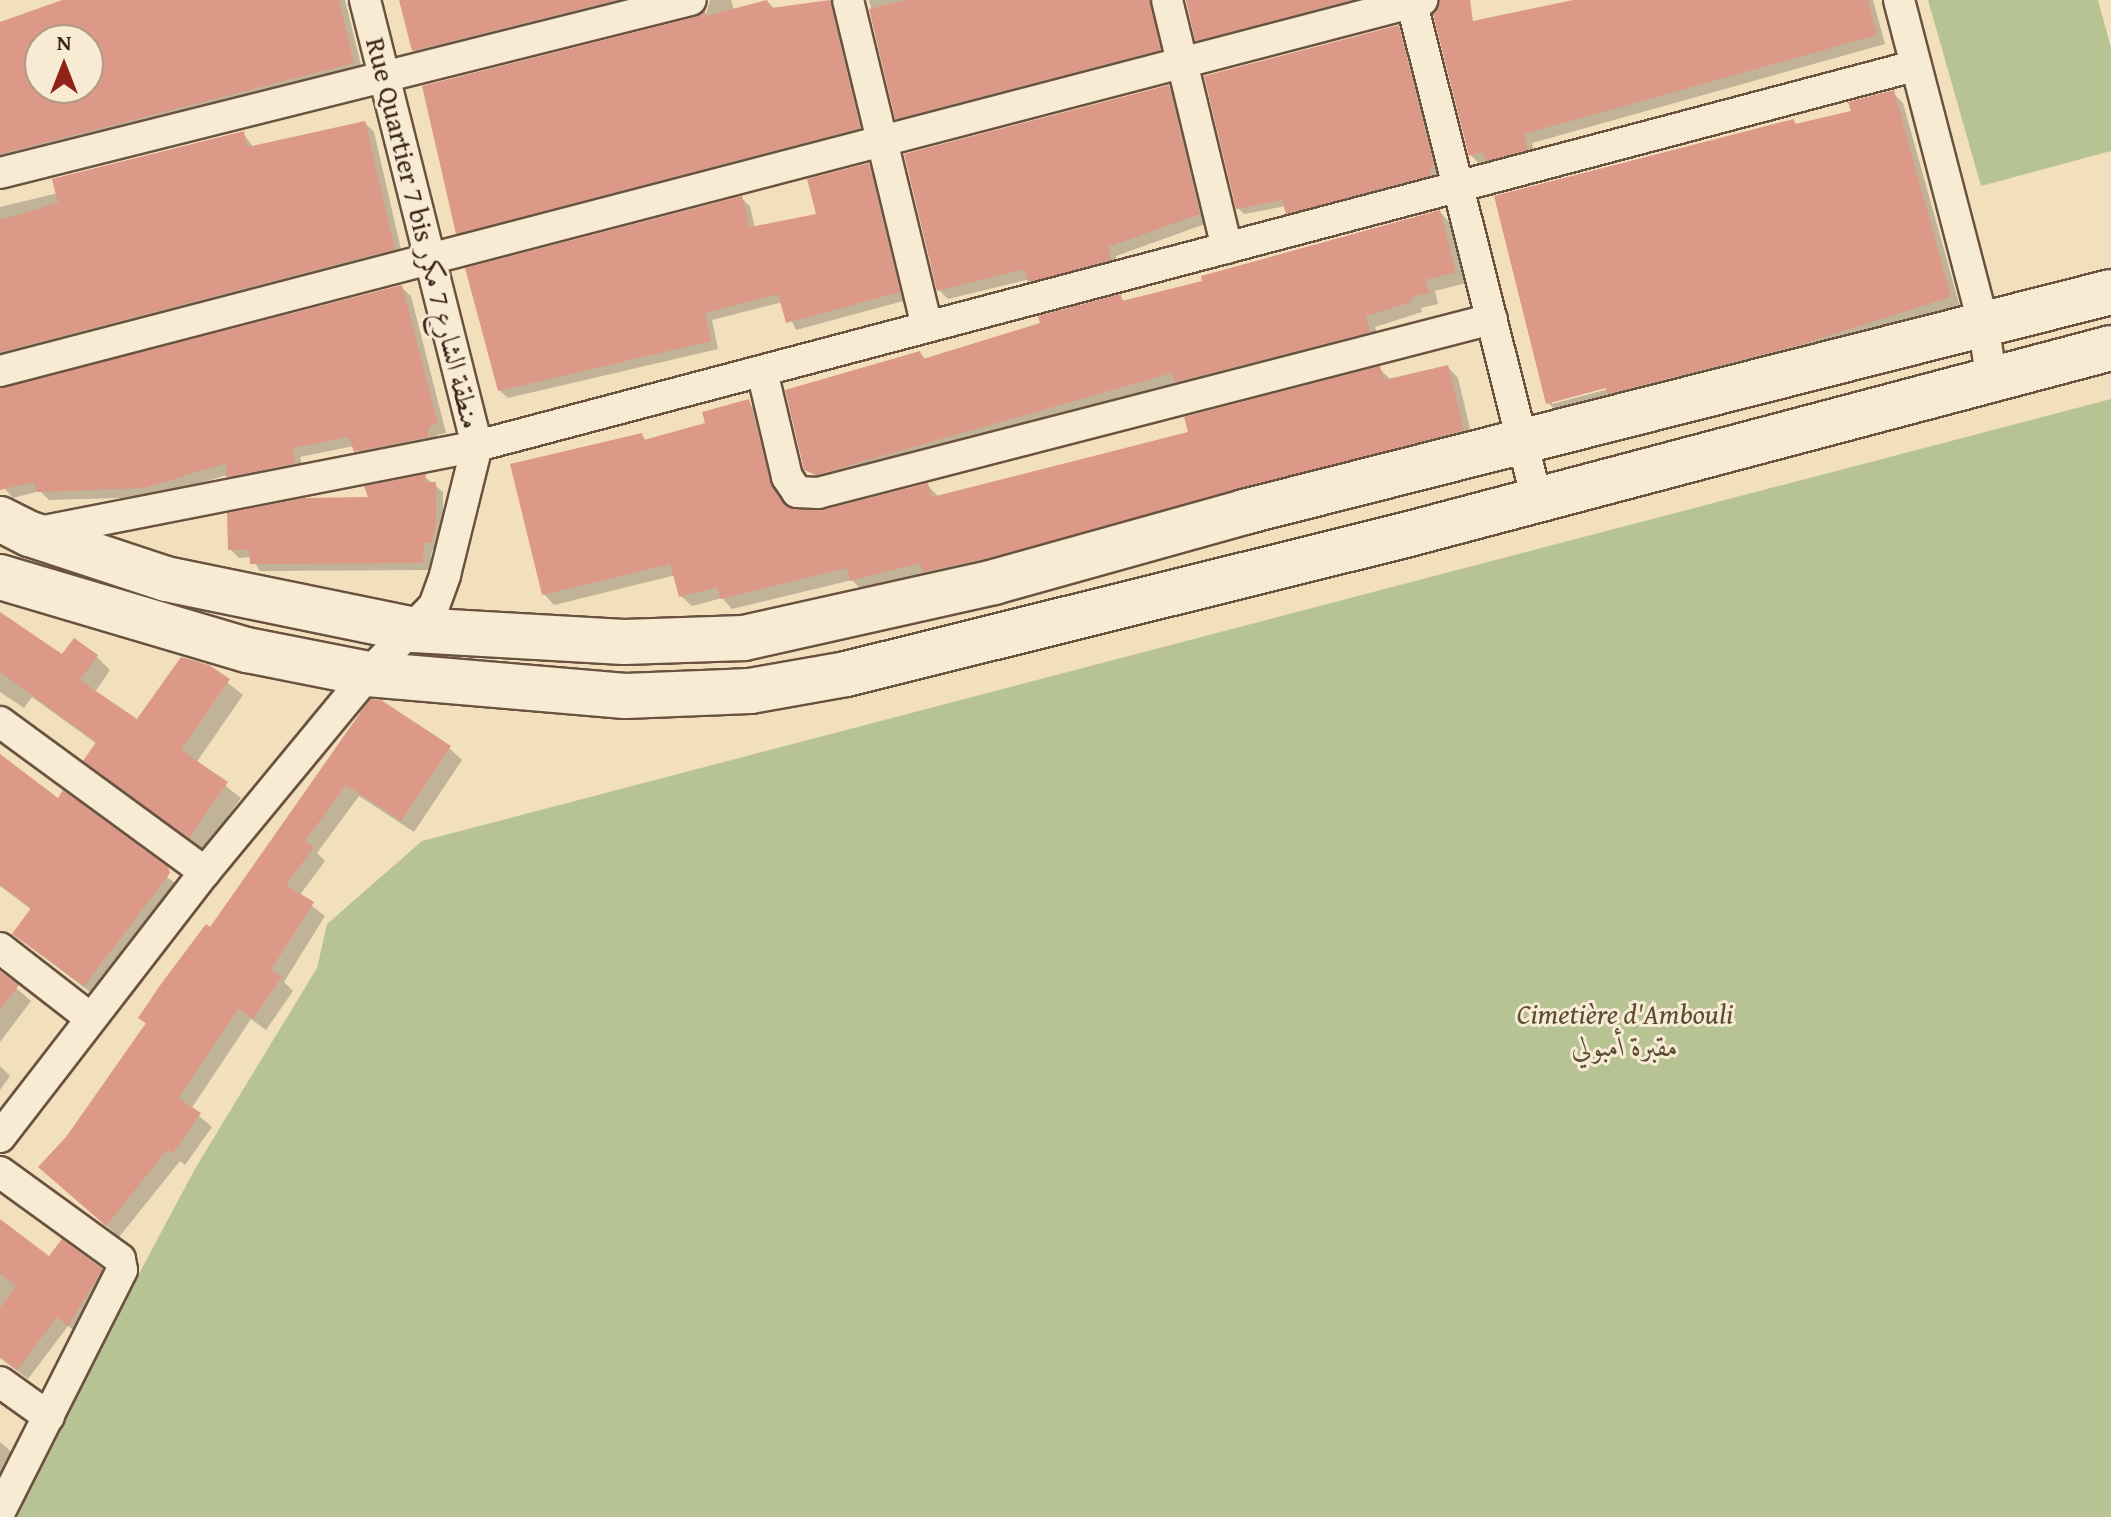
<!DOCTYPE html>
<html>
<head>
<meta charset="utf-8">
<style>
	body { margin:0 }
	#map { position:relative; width:2111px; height:1517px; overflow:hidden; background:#f2e0bd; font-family:"Gentium Book Plus",Amiri,serif }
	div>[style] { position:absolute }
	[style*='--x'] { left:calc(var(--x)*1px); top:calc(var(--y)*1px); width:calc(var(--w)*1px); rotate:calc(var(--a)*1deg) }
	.green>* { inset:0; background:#b8c393 }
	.shadow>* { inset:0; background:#0003 }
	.building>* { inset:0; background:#d98 }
	.roads { filter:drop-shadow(2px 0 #6a5240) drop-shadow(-2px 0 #6a5240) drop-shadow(0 2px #6a5240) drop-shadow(0 -2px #6a5240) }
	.minor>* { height:30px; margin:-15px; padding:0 15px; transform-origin:15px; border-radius:15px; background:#f7ebd4 }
	.secondary>* { height:44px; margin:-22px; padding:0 22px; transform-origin:22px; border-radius:22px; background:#f7ebd4 }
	span { translate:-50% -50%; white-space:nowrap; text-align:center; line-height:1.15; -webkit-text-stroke:6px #f7ebd4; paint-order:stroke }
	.street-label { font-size:28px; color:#3d2316 }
	.park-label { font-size:28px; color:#5c4b35; font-style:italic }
	.north { position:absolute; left:24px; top:24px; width:80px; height:80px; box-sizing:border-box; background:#f7ebd4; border:2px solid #ad9b88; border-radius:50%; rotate:0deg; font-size:22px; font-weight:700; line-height:32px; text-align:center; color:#3d2316 }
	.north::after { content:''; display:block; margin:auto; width:28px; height:36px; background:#8f2418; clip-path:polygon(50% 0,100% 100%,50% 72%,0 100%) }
</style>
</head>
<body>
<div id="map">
	<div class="green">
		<div style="clip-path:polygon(1928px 0,2098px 0,2111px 48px,2111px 151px,1981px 186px)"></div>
		<div style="clip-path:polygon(2111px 399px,2111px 1517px,9px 1517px,196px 1167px,317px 968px,327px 924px,422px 841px)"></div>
	</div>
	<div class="shadow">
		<div style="clip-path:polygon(evenodd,68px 0,345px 0,363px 73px,0 164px,0 23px,68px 0,40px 40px,88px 40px,88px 88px,40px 88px,40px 40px)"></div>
		<div style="clip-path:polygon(401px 0,660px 0,423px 59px,414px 50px)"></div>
		<div style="clip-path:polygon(710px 0,731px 0,734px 10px,768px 2px,775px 9px,837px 0,868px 137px,467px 242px,457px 233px,706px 14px)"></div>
		<div style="clip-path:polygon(869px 0,1162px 0,1168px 59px,906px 127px,897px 118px)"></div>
		<div style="clip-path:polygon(1186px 0,1393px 0,1206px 49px,1197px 40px)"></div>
		<div style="clip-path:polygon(1579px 0,1873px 0,1885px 44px,1532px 143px,1536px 158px,1496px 169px,1489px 162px,1480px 165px,1471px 155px)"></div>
		<div style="clip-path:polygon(1401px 34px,1440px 173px,1435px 175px,1436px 181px,1294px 219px,1286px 206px,1244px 214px,1238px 208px)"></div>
		<div style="clip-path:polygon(1168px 87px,1178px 96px,1208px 223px,1116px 256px,1119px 269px,1039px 290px,1030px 279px,948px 299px,939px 290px)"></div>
		<div style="clip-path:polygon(evenodd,1893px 93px,1903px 103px,1960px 307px,1809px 355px,1558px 412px,1548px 403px,1793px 121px,1797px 125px,1853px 112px,1893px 93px,1615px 383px,1616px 387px,1552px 404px,1552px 400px,1615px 383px)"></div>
		<div style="clip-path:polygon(365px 123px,374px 132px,403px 258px,0 365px,0 207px,79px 188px,243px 133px,254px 148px)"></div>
		<div style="clip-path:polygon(868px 165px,876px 173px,907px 300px,796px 330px,783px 302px,712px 320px,718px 349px,508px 398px,499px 390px,741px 198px,750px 206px,755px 228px,818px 215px)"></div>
		<div style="clip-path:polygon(1440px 212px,1450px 223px,1466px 283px,1435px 291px,1438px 304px,1421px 308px,1422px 312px,1375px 327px,1380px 343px,1188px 392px,1180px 384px,828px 485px,806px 469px,920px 353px,927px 360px,1120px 297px,1126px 302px,1204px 283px)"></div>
		<div style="clip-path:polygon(401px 287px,411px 296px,446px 433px,437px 435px,437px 446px,365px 460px,354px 446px,300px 457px,304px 472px,238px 485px,227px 475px,155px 497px,49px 500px,40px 491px,13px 498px,4px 488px,0 389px)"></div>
		<div style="clip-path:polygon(1448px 367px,1458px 378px,1473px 441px,935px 582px,927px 574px,862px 590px,852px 580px,732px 609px,722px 598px,692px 606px,681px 596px,676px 575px,554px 605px,544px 594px,641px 435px,647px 441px,707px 424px,749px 403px,760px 414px,782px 500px,790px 510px,817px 513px,927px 485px,939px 497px,1190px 433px,1380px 369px,1390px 379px)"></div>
		<div style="clip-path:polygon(425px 477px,443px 492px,443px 531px,440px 550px,432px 550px,430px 570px,260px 571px,251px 557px,239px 558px,230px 549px)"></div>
		<div style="clip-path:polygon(0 617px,63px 657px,96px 656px,110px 670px,95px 692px,137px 722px,208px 667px,243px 695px,196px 763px,241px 798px,204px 850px,100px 774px,86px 761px,97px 744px,32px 697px,24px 708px,0 692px)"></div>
		<div style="clip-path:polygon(353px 723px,449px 748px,462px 760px,414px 832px,359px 796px,317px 853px,325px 861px,299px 896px,325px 916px,284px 982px,293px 991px,266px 1030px,251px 1019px,191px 1109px,212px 1127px,185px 1165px,180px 1161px,119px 1237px,53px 1179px,67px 1138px,147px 1025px,140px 1018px,210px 930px)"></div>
		<div style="clip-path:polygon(0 757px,182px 888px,99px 999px,14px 934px,32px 910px,0 886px)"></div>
		<div style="clip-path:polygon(0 974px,31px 1001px,0 1042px)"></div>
		<div style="clip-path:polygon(0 1066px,10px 1076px,0 1090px)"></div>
		<div style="clip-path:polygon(0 1221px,50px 1259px,101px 1270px,112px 1281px,79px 1334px,68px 1326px,28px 1379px,0 1358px)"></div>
		<div style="clip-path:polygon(0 1442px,24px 1463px,0 1500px)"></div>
	</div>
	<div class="building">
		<div style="clip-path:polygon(evenodd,62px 0,339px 0,354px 63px,0 154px,0 22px,62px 0,40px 40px,88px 40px,88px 88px,40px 88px,40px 40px)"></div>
		<div style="clip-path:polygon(399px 0,617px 0,412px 51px)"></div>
		<div style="clip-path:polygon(767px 0,771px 8px,830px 0,860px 128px,456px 234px,422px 86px,695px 17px,705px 10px,706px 16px)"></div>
		<div style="clip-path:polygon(908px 0,1150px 0,1160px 50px,895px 119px,869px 9px)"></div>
		<div style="clip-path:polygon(1186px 0,1351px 0,1195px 41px)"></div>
		<div style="clip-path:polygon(1439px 0,1470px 0,1473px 21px,1573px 0,1868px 0,1877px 35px,1524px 134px,1528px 150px,1486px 161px,1483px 152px,1469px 156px,1433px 14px)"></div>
		<div style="clip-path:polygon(1399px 25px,1434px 167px,1430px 168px,1431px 175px,1286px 214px,1282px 200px,1236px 209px,1204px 76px)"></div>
		<div style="clip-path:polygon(1169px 85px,1200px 214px,1108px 247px,1111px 260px,1028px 282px,1025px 269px,937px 291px,904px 154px)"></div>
		<div style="clip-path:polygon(1894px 90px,1951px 297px,1799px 345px,1607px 394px,1606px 388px,1546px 404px,1494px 196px,1794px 119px,1795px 124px,1851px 111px,1848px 102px)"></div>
		<div style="clip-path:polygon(365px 121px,395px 249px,0 352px,0 220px,58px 203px,52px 179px,244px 131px,247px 147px)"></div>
		<div style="clip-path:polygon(869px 163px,900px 292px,786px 323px,778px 294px,705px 313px,711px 341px,498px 391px,465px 268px,742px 196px,750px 227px,816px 214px,807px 179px)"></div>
		<div style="clip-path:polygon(1440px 210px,1456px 272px,1425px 280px,1429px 293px,1411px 297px,1412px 302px,1366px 316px,1370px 332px,1175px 382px,1172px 373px,816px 475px,804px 470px,785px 390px,920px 351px,923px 359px,1040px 323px,1038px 316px,1121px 294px,1122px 301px,1202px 281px,1201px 276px)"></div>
		<div style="clip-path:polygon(402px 285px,438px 424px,429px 426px,428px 437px,354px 452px,349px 437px,292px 448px,296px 463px,226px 477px,226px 463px,145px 488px,37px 492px,34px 482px,0 490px,0 388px)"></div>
		<div style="clip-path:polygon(1448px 365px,1464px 430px,988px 558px,923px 572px,920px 563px,850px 581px,847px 568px,720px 599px,717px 587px,679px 597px,670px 564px,542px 595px,510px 464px,642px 433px,644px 440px,705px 423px,702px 412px,749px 399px,772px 487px,789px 508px,822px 510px,928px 483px,932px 497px,1188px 432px,1184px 417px,1380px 366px,1384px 380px)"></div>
		<div style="clip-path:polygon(426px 474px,425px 482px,436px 482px,436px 521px,432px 543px,424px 543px,423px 563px,250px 564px,249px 550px,228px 550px,227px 513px,304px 498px,368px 497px,364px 486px)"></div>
		<div style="clip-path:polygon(0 612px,62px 654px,74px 638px,98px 655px,80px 680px,137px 719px,181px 657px,209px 665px,230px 679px,181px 750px,228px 782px,189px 838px,83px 761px,96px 742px,0 672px)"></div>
		<div style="clip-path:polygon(370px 699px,381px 700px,451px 746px,401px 821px,346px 785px,305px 841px,314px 847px,286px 885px,314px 902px,271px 970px,282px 977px,253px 1019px,238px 1009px,178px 1098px,201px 1113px,172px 1154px,167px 1150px,106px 1226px,38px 1167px,66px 1137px,146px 1023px,138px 1018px,161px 984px,206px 924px,210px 927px)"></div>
		<div style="clip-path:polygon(0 754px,58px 798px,63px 790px,168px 867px,170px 873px,84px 986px,12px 934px,31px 908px,0 885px)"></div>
		<div style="clip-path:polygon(0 971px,19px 985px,0 1010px)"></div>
		<div style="clip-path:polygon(0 1219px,49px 1256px,62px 1239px,103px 1269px,68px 1326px,57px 1317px,17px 1370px,0 1357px,0 1308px,16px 1286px,0 1274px)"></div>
	</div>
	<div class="roads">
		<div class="minor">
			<div style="--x:848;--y:0;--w:336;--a:76.4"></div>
			<div style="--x:1167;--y:0;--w:255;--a:76.4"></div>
			<div style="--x:1411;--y:0;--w:516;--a:75.86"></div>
			<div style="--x:1899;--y:0;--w:338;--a:75.4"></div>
			<div style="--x:1984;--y:327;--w:51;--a:82.2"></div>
			<div style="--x:0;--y:173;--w:712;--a:-14.06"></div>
			<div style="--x:0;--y:371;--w:1470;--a:-14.62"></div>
			<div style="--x:762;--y:371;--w:109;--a:76.7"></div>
			<div style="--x:787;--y:477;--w:18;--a:56"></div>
			<div style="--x:797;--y:492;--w:21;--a:3"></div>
			<div style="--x:818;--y:493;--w:696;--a:-14.48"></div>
			<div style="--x:34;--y:533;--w:451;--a:-11.1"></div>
			<div style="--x:477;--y:446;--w:1486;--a:-14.81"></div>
			<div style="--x:0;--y:722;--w:254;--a:36.2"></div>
			<div style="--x:0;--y:948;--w:113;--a:37.8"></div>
			<div style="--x:0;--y:1137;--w:335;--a:-52.3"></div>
			<div style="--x:205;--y:872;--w:256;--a:-50.5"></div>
			<div style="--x:368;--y:674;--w:95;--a:-45.9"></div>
			<div style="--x:434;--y:606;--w:33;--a:-70"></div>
			<div style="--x:445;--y:575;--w:133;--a:-76.1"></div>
			<div style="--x:477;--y:446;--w:460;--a:-104.1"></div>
			<div style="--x:0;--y:1172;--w:148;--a:35.9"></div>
			<div style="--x:120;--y:1259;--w:11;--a:80"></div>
			<div style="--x:122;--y:1270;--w:270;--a:116.8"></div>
			<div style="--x:0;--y:1382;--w:60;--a:35.5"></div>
		</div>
		<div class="secondary">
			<div style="--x:0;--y:519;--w:34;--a:27"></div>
			<div style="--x:30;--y:534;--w:143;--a:18.3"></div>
			<div style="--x:166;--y:579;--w:253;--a:11.6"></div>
			<div style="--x:414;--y:630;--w:210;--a:3.3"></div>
			<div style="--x:624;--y:642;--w:120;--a:-1.9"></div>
			<div style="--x:744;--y:638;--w:256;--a:-12.6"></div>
			<div style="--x:994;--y:582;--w:260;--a:-15.6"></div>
			<div style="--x:1244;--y:512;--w:894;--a:-14.24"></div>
			<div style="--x:0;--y:577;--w:258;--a:16.5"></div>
			<div style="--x:247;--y:650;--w:123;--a:11.2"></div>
			<div style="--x:368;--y:674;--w:258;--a:4.9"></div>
			<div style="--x:625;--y:696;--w:125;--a:-2.3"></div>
			<div style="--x:750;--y:691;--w:97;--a:-10"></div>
			<div style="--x:846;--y:674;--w:580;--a:-13.96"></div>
			<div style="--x:1409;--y:534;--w:726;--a:-14.84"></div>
		</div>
	</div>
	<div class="street-label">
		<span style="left:424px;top:233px;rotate:76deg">Rue Quartier 7 bis منطقة الشارع 7 مكرر</span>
	</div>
	<div class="park-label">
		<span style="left:1625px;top:1030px">Cimetière d'Ambouli<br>مقبرة أمبولي</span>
	</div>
	<div class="north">N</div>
</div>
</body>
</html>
